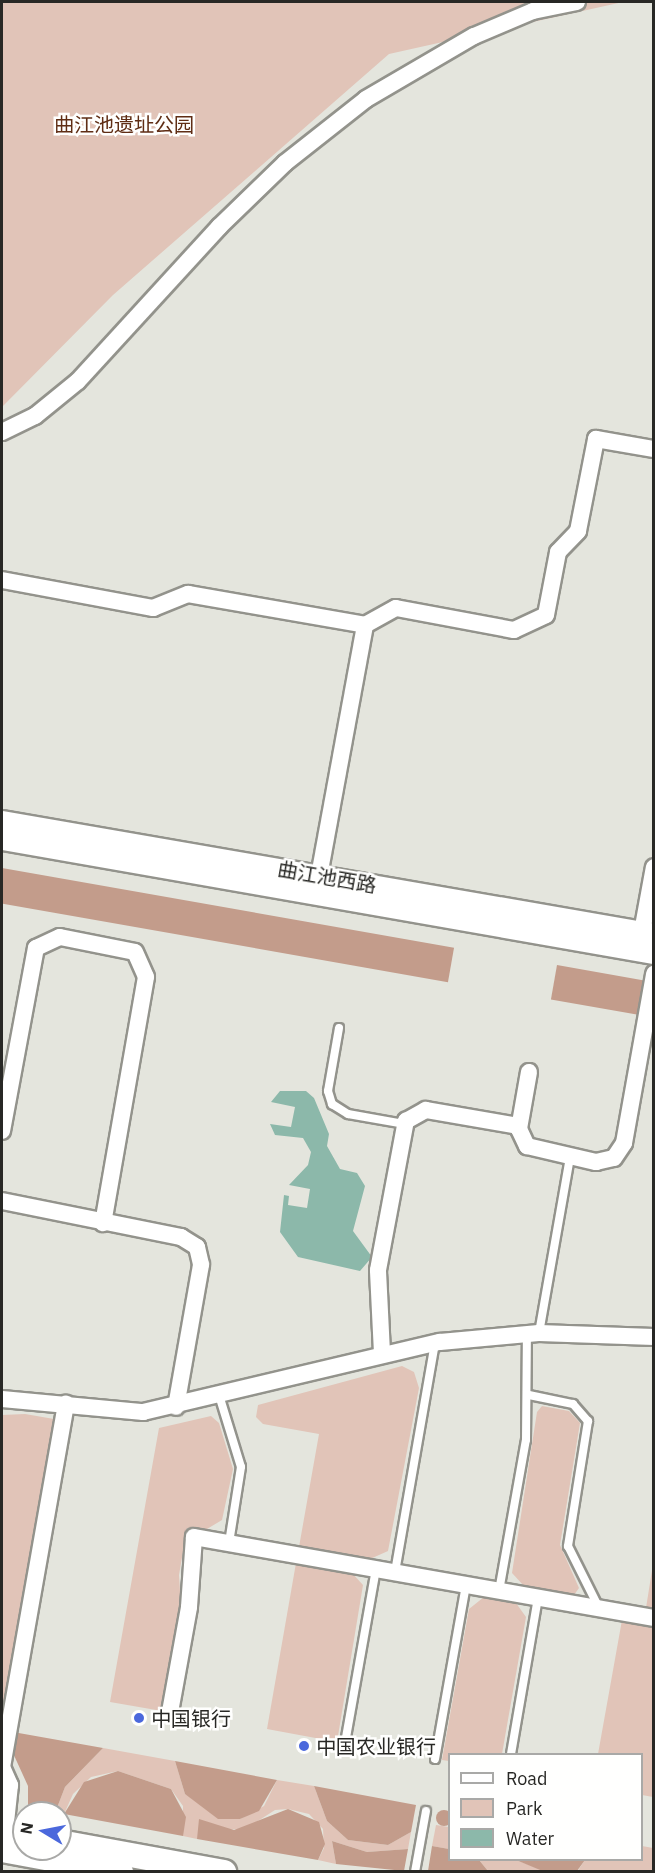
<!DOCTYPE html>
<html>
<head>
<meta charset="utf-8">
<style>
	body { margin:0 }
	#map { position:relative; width:655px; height:1873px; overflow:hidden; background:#e4e5dd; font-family:"IBM Plex Sans","Noto Sans SC",sans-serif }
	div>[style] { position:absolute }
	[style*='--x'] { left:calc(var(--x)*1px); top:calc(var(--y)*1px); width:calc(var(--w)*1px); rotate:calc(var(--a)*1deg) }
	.green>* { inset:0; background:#e1c4b8 }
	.forest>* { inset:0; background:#c39c8b; transform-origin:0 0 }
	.round { border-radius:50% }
	.water>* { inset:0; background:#8cb8aa }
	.roads { filter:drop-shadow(2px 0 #93938c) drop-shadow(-2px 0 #93938c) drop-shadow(0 2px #93938c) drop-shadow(0 -2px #93938c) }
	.service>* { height:8px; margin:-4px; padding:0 4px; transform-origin:4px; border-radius:4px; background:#fff }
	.minor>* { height:16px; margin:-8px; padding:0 8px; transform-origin:8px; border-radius:8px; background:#fff }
	.tertiary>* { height:21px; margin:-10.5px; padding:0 10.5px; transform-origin:10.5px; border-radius:10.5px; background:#fff }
	.secondary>* { height:24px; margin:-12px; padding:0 12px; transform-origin:12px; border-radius:12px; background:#fff }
	.dots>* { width:16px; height:16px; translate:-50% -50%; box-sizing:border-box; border:3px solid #fffffe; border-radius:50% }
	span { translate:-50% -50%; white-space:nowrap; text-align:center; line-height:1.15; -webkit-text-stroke:5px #fffffe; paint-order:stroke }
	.park-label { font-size:20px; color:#5f2d14 }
	.street-label { font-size:20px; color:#282825 }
	.poi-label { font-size:20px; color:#282825 }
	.left { translate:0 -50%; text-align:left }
	.frame { position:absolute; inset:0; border:3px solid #282825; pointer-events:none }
	.legend { position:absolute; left:448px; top:1753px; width:195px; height:108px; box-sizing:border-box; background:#fffffe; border:2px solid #a9a9a7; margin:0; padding:8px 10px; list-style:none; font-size:18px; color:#282825 }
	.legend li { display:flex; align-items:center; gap:12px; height:30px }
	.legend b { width:30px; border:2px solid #a9a9a7 }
	.north { position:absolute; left:12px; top:1801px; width:60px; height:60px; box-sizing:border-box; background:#fffffe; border:2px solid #a9a9a7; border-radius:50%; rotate:280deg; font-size:16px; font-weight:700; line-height:24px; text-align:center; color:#282825 }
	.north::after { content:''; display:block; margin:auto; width:21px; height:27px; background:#4b68dc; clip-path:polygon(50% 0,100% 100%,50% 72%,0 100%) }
</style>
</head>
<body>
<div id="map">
	<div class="green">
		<div style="clip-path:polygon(2px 2px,623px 2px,389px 54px,113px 295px,2px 407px)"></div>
		<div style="clip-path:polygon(402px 1366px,414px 1372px,419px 1388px,388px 1551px,370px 1559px,299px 1547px,319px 1434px,263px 1424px,256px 1417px,258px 1405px)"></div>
		<div style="clip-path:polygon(542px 1406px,569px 1411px,580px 1423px,560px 1545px,579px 1588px,574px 1595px,524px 1586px,512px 1573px,537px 1412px)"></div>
		<div style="clip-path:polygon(25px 1414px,54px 1419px,2px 1713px,2px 1415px)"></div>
		<div style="clip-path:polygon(211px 1416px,219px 1423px,233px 1469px,222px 1520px,207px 1529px,187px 1528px,179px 1575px,181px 1606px,162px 1711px,110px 1702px,159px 1428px)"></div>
		<div style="clip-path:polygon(296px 1563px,352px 1573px,363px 1585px,337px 1742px,267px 1729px)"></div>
		<div style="clip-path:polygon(653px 1564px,653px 1609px,646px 1608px)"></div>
		<div style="clip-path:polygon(484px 1597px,516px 1603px,526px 1617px,502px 1754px,450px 1754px,449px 1761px,442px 1760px,469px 1609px)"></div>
		<div style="clip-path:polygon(622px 1620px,653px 1626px,653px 1797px,642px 1795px,642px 1754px,598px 1754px)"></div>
		<div style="clip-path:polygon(103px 1748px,175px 1761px,185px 1794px,240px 1819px,264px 1806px,277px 1780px,314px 1786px,327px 1821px,348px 1840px,388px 1845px,411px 1832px,408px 1849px,367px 1852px,332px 1841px,336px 1864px,318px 1860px,324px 1848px,323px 1829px,309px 1814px,288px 1809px,275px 1810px,247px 1828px,227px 1830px,206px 1824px,197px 1839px,183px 1836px,183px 1806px,171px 1789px,118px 1771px,91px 1777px,73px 1794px,64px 1814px,55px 1813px,65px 1787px)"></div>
		<div style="clip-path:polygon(436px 1825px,449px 1827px,449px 1849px,432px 1846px)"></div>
		<div style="clip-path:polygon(642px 1846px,653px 1848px,653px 1871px,577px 1872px,585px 1860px,642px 1860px)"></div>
		<div style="clip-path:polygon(479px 1860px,516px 1860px,545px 1871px,488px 1871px)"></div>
	</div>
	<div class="forest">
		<div style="left:2px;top:868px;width:459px;height:35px;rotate:10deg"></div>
		<div style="left:557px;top:965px;width:90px;height:35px;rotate:10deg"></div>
		<div style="clip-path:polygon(13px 1732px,103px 1748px,65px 1787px,55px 1813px,28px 1808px,28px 1786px,12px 1751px)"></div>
		<div style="clip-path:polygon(175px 1761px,277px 1780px,259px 1811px,240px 1819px,218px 1819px,185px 1794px)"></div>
		<div style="clip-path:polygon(118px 1771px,171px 1789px,186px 1817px,183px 1836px,64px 1814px,84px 1782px)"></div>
		<div style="clip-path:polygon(314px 1786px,416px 1805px,411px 1832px,388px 1845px,348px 1840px,327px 1821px)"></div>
		<div style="clip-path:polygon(288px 1809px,319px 1822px,325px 1844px,318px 1860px,197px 1839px,199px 1819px,234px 1830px)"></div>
		<div class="round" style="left:436px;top:1810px;width:16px;height:16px"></div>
		<div style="clip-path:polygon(332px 1841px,367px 1852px,408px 1849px,404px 1871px,336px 1864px)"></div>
		<div style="clip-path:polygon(432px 1846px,449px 1849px,450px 1860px,479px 1860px,488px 1871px,428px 1871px)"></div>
		<div style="clip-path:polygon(516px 1860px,585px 1860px,577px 1871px,545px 1872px)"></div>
	</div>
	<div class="water">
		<div style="clip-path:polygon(306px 1091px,314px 1098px,329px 1134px,327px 1146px,340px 1169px,357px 1173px,365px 1186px,353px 1231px,372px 1257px,360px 1271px,298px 1257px,280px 1232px,284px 1195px,289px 1196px,288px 1205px,307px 1208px,310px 1189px,289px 1185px,308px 1165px,311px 1152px,303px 1138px,275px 1135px,270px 1124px,291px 1127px,295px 1107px,271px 1102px,280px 1091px)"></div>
	</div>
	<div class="roads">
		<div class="service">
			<div style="--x:339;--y:1028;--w:64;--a:99.9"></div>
			<div style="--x:328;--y:1091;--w:14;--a:73"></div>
			<div style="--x:332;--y:1104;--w:19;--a:32"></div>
			<div style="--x:348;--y:1114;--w:58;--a:10"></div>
			<div style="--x:539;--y:1333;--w:179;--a:-80"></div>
			<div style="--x:219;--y:1395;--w:75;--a:73"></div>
			<div style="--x:241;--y:1467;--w:77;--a:99"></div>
			<div style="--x:529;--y:1395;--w:45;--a:11.6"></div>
			<div style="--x:573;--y:1404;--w:23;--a:49"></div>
			<div style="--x:588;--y:1421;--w:127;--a:99.1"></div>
			<div style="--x:568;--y:1546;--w:69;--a:63.4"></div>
			<div style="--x:395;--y:1572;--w:233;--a:-80.1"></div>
			<div style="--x:499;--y:1591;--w:153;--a:-79.9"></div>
			<div style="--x:526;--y:1440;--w:107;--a:-89.5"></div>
			<div style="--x:345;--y:1743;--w:177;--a:-79.9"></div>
			<div style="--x:511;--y:1754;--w:158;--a:-80.2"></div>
			<div style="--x:435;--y:1759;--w:177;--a:-79.9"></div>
			<div style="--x:415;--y:1872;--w:62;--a:-79.8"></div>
		</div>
		<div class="minor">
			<div style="--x:2;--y:432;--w:37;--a:-26"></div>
			<div style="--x:35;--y:416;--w:55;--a:-39.1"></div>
			<div style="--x:78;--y:381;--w:209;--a:-47.5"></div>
			<div style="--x:219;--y:227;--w:92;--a:-44.1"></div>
			<div style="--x:285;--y:163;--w:103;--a:-38.3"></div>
			<div style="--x:366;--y:99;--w:125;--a:-30.3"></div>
			<div style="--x:474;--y:36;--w:64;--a:-23"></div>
			<div style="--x:533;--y:11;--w:45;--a:-11.6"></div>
			<div style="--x:2;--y:580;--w:154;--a:10.5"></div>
			<div style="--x:153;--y:608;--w:38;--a:-22"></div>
			<div style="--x:188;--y:594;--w:180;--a:9.9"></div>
			<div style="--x:365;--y:625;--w:35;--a:-29"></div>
			<div style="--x:396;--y:608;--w:120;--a:10.6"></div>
			<div style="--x:514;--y:630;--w:35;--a:-25"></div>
			<div style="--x:546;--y:615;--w:64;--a:-79.2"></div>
			<div style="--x:558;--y:552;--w:29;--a:-46"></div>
			<div style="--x:578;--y:531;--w:94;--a:-78.9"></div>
			<div style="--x:596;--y:439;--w:59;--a:9.8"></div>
			<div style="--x:319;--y:876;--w:255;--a:-79.6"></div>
			<div style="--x:640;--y:943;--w:77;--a:-79.6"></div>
			<div style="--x:529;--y:1072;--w:58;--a:100"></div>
			<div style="--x:519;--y:1129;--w:19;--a:65"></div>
			<div style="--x:527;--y:1146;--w:71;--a:13.1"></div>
			<div style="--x:596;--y:1162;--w:18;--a:-13"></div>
			<div style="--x:614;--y:1158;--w:18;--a:-56"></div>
			<div style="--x:624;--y:1143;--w:172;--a:-79.9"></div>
			<div style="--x:2;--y:1131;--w:186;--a:-79.5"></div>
			<div style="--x:36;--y:948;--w:26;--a:-25"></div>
			<div style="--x:60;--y:937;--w:76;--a:11.3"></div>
			<div style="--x:135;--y:952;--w:27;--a:66"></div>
			<div style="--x:146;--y:977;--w:250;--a:99.9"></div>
			<div style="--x:2;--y:1201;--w:183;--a:11.4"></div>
			<div style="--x:181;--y:1237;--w:19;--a:32"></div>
			<div style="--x:197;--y:1247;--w:18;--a:77"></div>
			<div style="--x:201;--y:1265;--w:144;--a:100"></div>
			<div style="--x:382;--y:1353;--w:83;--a:-92.8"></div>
			<div style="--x:378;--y:1270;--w:152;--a:-79.4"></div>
			<div style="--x:406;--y:1121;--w:23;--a:-29"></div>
			<div style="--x:426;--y:1110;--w:94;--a:9.8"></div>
			<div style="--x:2;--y:1399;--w:142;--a:5.3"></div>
			<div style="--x:143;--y:1412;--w:305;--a:-13.3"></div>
			<div style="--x:440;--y:1342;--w:99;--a:-5.2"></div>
			<div style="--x:539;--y:1333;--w:115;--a:2"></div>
			<div style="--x:170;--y:1712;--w:107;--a:-79.7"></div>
			<div style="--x:189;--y:1607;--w:70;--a:-85.9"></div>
			<div style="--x:194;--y:1537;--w:467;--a:10"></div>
			<div style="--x:2;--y:1767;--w:369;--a:-80"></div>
			<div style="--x:2;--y:1767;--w:20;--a:66"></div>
			<div style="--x:10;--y:1785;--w:47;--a:96.1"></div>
		</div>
		<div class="tertiary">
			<div style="--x:2;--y:821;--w:662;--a:9.83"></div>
			<div style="--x:2;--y:839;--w:662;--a:9.92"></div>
		</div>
		<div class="secondary">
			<div style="--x:2;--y:1831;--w:22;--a:10"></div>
			<div style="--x:60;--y:1842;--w:167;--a:10.4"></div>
			<div style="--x:2;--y:1850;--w:121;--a:10.5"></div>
		</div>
	</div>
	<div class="dots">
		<div style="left:139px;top:1718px;background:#4b68dc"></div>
		<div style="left:304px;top:1746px;background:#4b68dc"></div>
	</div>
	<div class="park-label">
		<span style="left:124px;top:124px">曲江池遗址公园</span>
	</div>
	<div class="street-label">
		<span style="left:327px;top:877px;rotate:10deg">曲江池西路</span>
	</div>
	<div class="poi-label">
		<span class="left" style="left:151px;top:1718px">中国银行</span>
		<span class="left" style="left:316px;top:1746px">中国农业银行</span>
	</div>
	<div class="frame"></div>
	<ul class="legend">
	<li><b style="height:8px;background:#fff"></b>Road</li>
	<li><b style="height:16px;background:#e1c4b8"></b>Park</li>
	<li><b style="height:16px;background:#8cb8aa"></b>Water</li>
	</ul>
	<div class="north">N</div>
</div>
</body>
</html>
